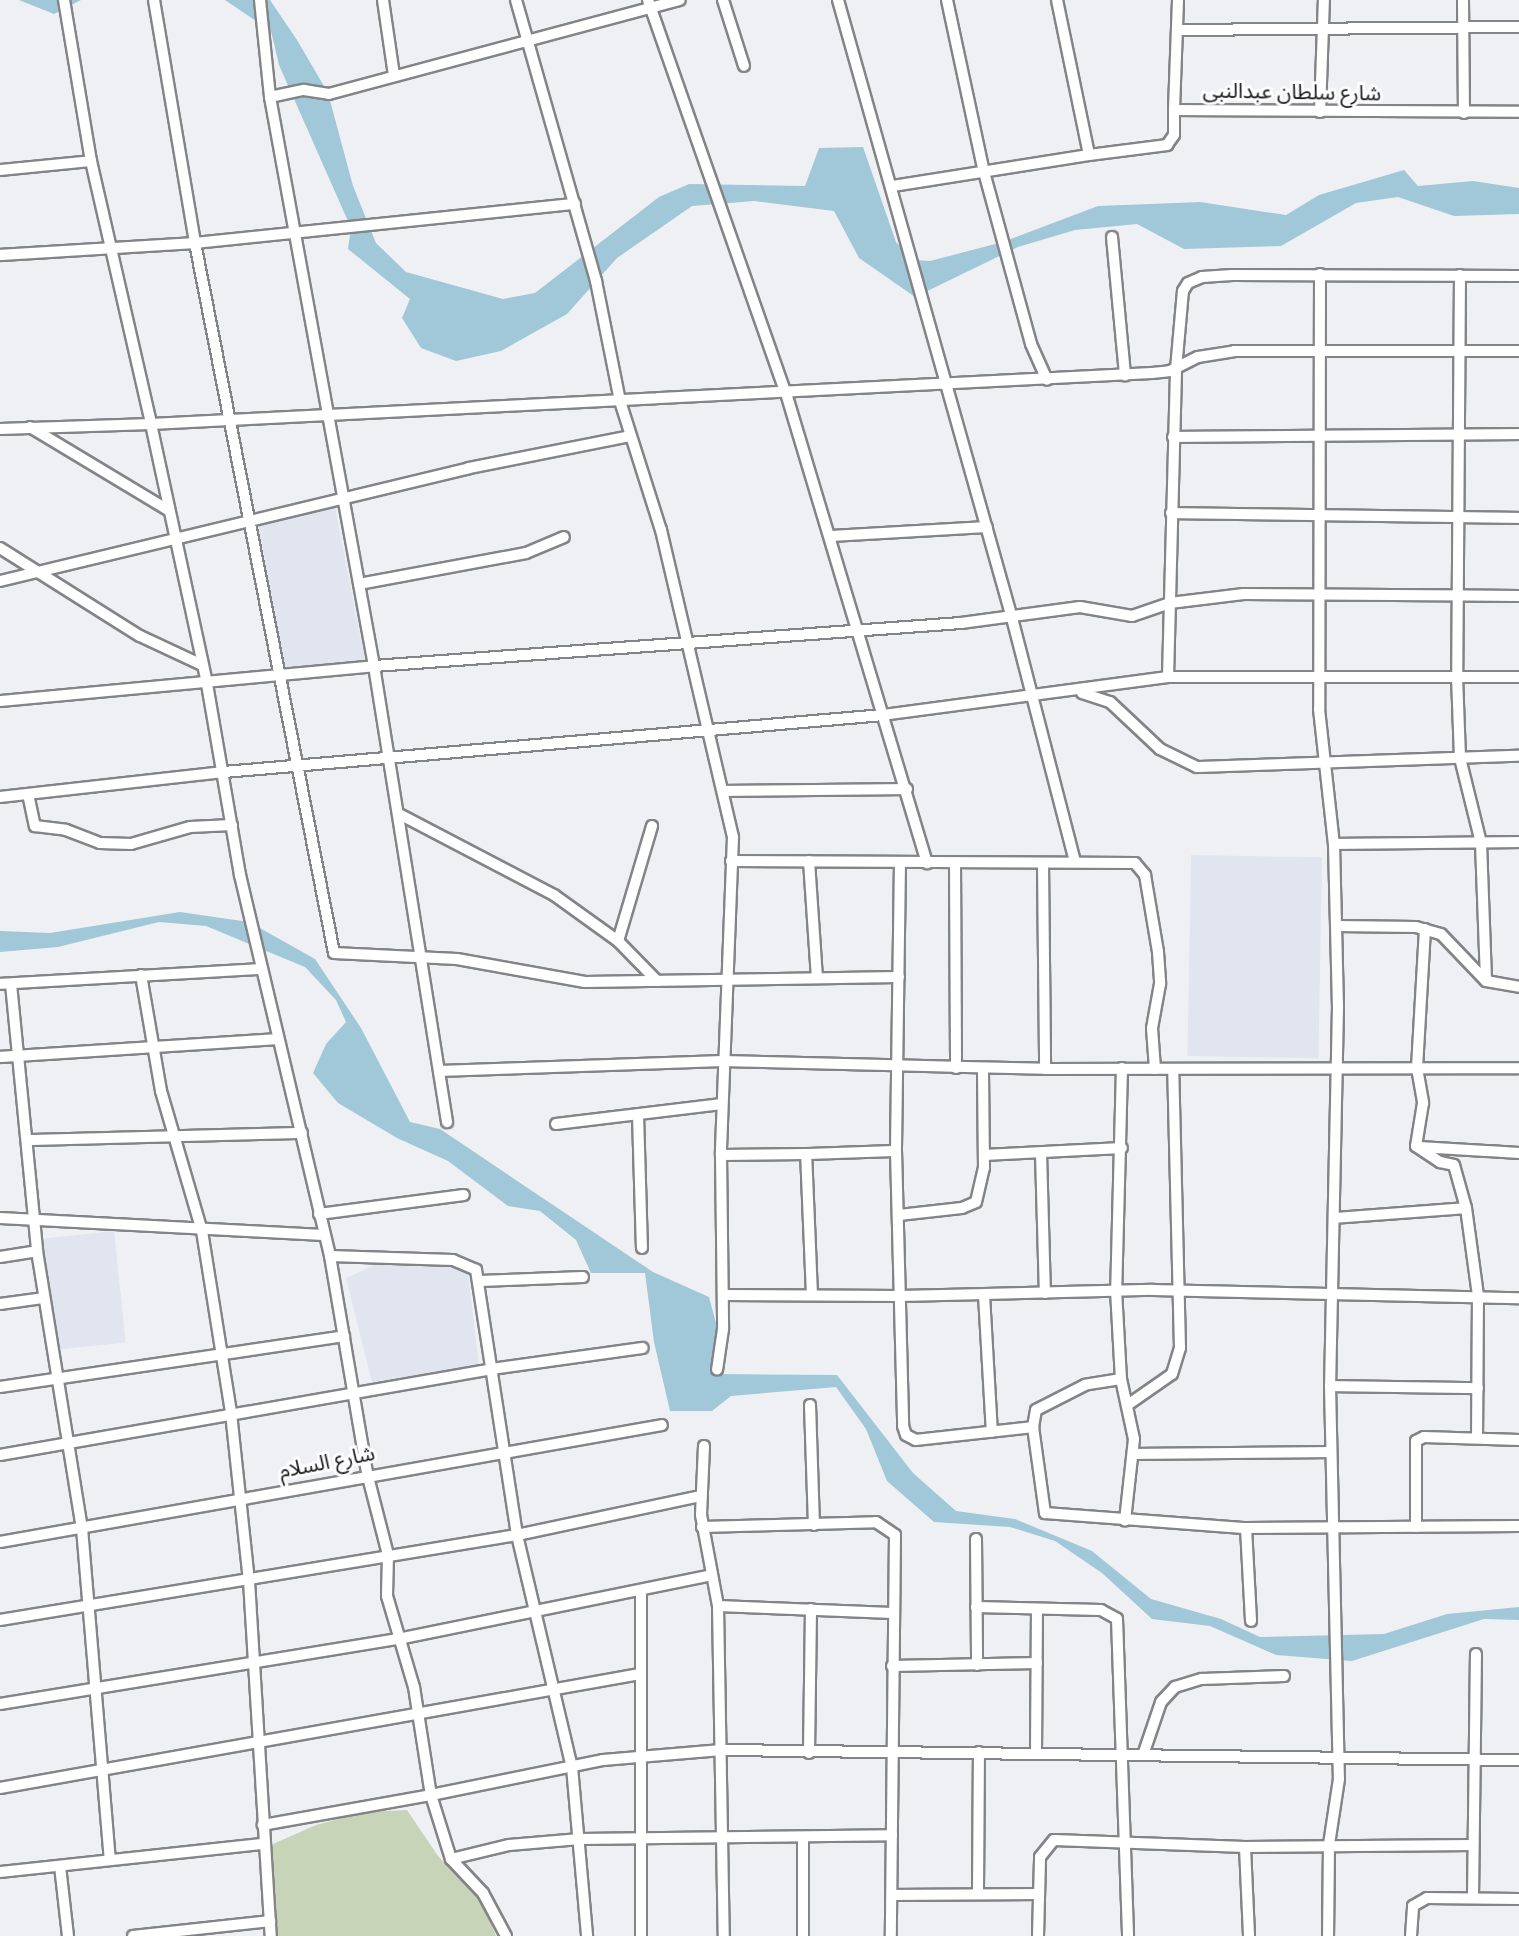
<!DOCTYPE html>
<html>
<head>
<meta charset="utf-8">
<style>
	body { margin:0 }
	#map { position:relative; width:1519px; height:1936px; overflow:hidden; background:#eff0f3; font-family:"Public Sans","Noto Sans Arabic",sans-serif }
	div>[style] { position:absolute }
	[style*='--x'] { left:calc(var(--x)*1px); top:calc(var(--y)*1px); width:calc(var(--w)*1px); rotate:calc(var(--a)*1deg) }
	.built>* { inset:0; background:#e0e5ef; transform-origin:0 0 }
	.green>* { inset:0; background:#c8d4b8 }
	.water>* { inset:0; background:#a1c8d8 }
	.roads { filter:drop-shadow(2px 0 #838487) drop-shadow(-2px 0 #838487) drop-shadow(0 2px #838487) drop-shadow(0 -2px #838487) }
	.minor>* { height:10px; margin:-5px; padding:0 5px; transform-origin:5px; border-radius:5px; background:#fff }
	span { translate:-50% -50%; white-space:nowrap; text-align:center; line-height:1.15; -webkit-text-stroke:6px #fdfdff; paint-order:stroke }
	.street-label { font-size:21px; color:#171718 }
</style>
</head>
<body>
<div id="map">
	<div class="built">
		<div style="left:335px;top:507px;width:158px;height:79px;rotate:79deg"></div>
		<div style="left:1191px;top:855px;width:131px;height:201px;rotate:1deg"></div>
		<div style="left:114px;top:1231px;width:112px;height:73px;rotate:84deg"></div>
		<div style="clip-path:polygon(401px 1263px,459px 1267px,468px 1274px,479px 1365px,372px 1382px,346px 1278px,375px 1265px)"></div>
	</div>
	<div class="green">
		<div style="clip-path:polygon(407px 1810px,438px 1856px,481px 1901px,496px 1936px,274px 1936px,268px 1854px,273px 1844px,316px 1825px,364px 1812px)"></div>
	</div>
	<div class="water">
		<div style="clip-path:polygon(19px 0,81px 0,54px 14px)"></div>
		<div style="clip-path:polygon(225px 0,270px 0,297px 40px,328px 93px,353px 186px,376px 243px,406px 272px,503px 299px,535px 293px,659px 197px,689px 184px,805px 186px,819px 148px,863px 147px,896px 242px,913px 260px,930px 261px,1003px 242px,1098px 206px,1200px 202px,1286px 215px,1319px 195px,1404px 170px,1418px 186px,1473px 181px,1519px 188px,1519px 214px,1454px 216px,1398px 197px,1356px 203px,1281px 246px,1184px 249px,1137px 224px,1075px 230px,1018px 247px,915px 297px,859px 258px,834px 211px,754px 201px,692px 206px,617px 258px,567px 314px,501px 351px,456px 361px,421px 348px,402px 318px,410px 299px,348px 249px,351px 228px,279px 65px,271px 31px)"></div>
		<div style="clip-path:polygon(180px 912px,249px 922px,315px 959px,361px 1028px,410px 1122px,440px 1129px,653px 1272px,709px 1297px,719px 1334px,715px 1374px,837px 1375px,913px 1473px,956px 1511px,1015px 1519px,1092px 1551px,1151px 1599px,1221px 1619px,1260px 1637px,1384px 1634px,1447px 1614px,1519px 1607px,1519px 1620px,1484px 1619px,1352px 1661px,1276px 1655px,1210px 1626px,1152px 1619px,1102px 1573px,1055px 1541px,1010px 1527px,934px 1522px,887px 1481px,866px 1429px,836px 1387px,731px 1396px,712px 1411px,670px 1411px,654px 1342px,645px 1273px,591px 1273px,576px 1240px,540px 1211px,508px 1206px,448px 1161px,397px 1138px,338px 1103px,313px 1073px,326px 1044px,346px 1022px,336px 1000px,305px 967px,206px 926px,159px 922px,58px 947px,0 952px,0 931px,50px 933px)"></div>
	</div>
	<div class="roads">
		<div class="minor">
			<div style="--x:64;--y:0;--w:163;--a:80.5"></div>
			<div style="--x:91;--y:161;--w:270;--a:77.1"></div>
			<div style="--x:151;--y:424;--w:1002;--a:-2.92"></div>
			<div style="--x:1152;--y:373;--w:18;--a:-6"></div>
			<div style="--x:1170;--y:371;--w:31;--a:-27"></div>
			<div style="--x:1198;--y:357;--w:36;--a:-9"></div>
			<div style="--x:1234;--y:351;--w:285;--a:0"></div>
			<div style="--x:154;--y:0;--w:246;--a:80.4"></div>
			<div style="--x:195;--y:243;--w:723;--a:78.92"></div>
			<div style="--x:334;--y:953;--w:123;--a:2.8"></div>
			<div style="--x:457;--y:959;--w:130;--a:10.2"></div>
			<div style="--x:585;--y:982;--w:314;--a:-0.9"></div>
			<div style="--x:260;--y:0;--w:98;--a:84.1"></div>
			<div style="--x:270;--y:97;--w:578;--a:79.64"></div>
			<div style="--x:374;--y:666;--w:462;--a:80.9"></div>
			<div style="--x:383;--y:0;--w:76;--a:81.7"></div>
			<div style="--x:516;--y:0;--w:292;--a:74.1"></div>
			<div style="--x:596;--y:281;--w:122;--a:78.7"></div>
			<div style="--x:620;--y:401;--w:135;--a:72.4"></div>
			<div style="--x:661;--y:530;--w:315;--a:76.8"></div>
			<div style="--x:733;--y:837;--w:318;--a:92.2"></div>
			<div style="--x:721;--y:1155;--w:174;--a:89.3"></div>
			<div style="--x:723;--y:1329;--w:41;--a:98.3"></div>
			<div style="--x:648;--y:0;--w:417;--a:70.7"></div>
			<div style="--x:786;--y:393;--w:491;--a:73.3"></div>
			<div style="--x:723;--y:0;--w:69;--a:72.3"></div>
			<div style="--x:838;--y:0;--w:642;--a:74.28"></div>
			<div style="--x:1012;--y:618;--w:252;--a:75.5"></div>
			<div style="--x:947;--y:0;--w:176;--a:77.9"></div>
			<div style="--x:984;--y:172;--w:178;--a:74.7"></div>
			<div style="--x:1031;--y:344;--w:39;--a:66"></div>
			<div style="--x:1057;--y:0;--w:158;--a:78.3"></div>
			<div style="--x:1089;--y:155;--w:79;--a:-7.3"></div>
			<div style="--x:1167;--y:145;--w:12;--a:-55"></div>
			<div style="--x:1174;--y:135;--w:25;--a:-90"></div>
			<div style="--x:1178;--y:0;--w:110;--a:92.1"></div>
			<div style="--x:1174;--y:110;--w:345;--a:0.3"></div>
			<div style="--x:1463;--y:0;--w:113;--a:89.5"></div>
			<div style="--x:1177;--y:30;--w:342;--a:-0.5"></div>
			<div style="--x:270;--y:97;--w:35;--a:-12"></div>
			<div style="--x:304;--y:90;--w:25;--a:9"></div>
			<div style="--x:329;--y:94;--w:363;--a:-15"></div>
			<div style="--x:1320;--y:112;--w:112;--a:-88"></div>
			<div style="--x:0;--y:170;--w:91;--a:-5.6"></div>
			<div style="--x:893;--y:186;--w:198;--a:-9"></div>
			<div style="--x:1112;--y:237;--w:139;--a:84.6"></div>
			<div style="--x:0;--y:255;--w:195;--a:-3.5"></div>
			<div style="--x:195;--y:243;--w:382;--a:-5.9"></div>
			<div style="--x:1320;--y:274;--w:435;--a:90.1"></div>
			<div style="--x:1319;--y:709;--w:136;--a:83.7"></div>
			<div style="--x:1334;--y:844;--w:163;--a:88.6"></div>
			<div style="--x:1338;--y:1007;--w:379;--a:91.2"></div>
			<div style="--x:1330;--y:1386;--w:393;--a:88.7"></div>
			<div style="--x:1339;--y:1779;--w:66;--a:98.7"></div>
			<div style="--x:1329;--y:1844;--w:92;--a:90.6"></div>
			<div style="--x:1460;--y:275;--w:401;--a:90.4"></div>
			<div style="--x:1457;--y:676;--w:82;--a:87.9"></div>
			<div style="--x:1460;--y:758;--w:88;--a:76.1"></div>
			<div style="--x:1481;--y:843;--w:138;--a:87.9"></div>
			<div style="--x:30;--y:427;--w:161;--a:31"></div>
			<div style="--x:0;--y:429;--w:151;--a:-1.9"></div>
			<div style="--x:151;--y:424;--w:266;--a:77.8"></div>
			<div style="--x:207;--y:684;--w:194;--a:80.2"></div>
			<div style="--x:240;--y:875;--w:391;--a:76.7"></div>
			<div style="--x:330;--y:1256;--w:220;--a:80.3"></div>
			<div style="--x:367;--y:1473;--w:85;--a:75.6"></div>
			<div style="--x:388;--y:1555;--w:41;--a:91.4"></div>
			<div style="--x:387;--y:1596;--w:95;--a:73.5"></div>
			<div style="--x:414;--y:1687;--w:109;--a:81.1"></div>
			<div style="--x:431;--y:1795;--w:171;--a:169.9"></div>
			<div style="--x:1173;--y:437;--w:346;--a:-0.5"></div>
			<div style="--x:1171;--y:513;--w:348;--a:0.8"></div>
			<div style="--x:831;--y:536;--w:156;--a:-3.3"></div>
			<div style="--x:0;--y:548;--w:165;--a:32.2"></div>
			<div style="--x:140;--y:636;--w:68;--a:25.1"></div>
			<div style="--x:0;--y:581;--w:482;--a:-13.5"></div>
			<div style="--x:469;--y:468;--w:164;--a:-11.2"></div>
			<div style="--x:359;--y:584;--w:170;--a:-10.5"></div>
			<div style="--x:526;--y:553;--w:41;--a:-22.8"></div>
			<div style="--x:1168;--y:677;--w:308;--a:-88.5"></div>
			<div style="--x:1176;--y:369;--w:78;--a:-84.9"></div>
			<div style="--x:1183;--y:291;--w:9;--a:-58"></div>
			<div style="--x:1188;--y:283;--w:15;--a:-23"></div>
			<div style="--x:1202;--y:277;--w:30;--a:-4"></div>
			<div style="--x:1232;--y:275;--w:287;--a:0.2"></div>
			<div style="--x:1082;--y:693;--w:29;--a:18"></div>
			<div style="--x:1110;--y:702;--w:69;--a:43.2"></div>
			<div style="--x:1160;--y:749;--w:41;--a:25.9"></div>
			<div style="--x:1197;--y:767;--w:322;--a:-2"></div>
			<div style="--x:0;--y:701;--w:376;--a:-5.3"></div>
			<div style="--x:374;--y:666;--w:589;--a:-4.19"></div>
			<div style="--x:961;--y:623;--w:120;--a:-7.7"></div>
			<div style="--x:1080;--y:607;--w:53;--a:9.8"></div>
			<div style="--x:1132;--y:616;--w:40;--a:-18.9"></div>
			<div style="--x:1170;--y:603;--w:74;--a:-7"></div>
			<div style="--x:1243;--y:594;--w:276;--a:0.4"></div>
			<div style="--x:724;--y:791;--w:183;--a:-0.6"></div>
			<div style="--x:28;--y:794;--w:33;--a:78"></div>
			<div style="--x:35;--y:826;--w:31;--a:7"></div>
			<div style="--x:66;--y:830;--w:36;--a:21"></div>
			<div style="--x:100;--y:843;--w:31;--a:2"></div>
			<div style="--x:131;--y:844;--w:61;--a:-16.1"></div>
			<div style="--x:190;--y:827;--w:42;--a:-2.7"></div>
			<div style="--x:0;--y:797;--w:225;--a:-6.4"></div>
			<div style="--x:224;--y:772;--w:661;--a:-4.94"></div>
			<div style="--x:883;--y:715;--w:288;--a:-7.6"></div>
			<div style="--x:1168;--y:677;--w:351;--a:0"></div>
			<div style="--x:399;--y:814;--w:175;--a:27.6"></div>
			<div style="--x:554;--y:895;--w:79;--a:35.7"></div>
			<div style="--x:618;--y:941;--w:56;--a:45.7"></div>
			<div style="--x:1334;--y:844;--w:185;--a:-0.6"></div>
			<div style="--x:731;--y:861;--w:404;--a:0.3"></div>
			<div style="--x:1135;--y:863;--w:16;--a:50"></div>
			<div style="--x:1145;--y:875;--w:78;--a:80.4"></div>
			<div style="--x:1158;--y:952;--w:32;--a:86"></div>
			<div style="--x:1160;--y:984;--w:45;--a:100.3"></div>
			<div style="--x:1152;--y:1028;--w:41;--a:85.8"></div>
			<div style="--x:809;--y:861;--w:116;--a:86.1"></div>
			<div style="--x:900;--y:862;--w:289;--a:90.8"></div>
			<div style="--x:896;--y:1151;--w:275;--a:88.5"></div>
			<div style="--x:903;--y:1426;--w:9;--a:72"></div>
			<div style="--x:906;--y:1435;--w:11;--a:27"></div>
			<div style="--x:916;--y:1440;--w:118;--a:-6.3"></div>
			<div style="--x:955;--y:864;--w:204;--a:89.7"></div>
			<div style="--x:1043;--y:864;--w:205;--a:89.4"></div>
			<div style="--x:1337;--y:926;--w:79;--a:0.7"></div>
			<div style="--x:1416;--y:927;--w:26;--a:16"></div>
			<div style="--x:1441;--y:934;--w:65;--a:46.2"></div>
			<div style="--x:1486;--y:981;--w:34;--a:10"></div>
			<div style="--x:1425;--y:929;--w:139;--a:93.3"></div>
			<div style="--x:1417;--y:1068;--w:36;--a:80"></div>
			<div style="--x:1423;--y:1103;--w:44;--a:99.2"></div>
			<div style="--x:1416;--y:1146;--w:29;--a:34"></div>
			<div style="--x:1440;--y:1162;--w:14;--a:12"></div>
			<div style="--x:1454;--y:1165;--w:45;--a:74.4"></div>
			<div style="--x:1466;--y:1208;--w:89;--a:82.2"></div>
			<div style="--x:1478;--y:1296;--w:142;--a:90.4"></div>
			<div style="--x:618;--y:941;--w:120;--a:-73.5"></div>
			<div style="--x:141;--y:975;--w:118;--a:80.2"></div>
			<div style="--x:161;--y:1091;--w:146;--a:73.7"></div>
			<div style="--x:202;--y:1231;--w:184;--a:80.9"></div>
			<div style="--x:231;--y:1413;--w:169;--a:83.9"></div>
			<div style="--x:249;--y:1581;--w:356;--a:86.5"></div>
			<div style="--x:0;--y:984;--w:262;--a:-3.3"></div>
			<div style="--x:11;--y:984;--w:268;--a:84.4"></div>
			<div style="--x:37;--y:1251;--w:281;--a:80.8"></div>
			<div style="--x:82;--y:1528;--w:333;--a:85.2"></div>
			<div style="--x:0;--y:1057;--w:278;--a:-3.7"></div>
			<div style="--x:1122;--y:1068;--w:222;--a:91.5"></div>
			<div style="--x:1116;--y:1290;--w:89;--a:86.8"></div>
			<div style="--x:1121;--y:1379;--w:36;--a:171"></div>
			<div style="--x:1085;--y:1385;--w:55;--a:153"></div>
			<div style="--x:1036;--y:1410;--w:17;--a:100"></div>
			<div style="--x:1033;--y:1427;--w:87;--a:82.1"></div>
			<div style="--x:1045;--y:1513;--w:202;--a:4.3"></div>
			<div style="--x:1246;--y:1528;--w:273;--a:-0.4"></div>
			<div style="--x:439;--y:1071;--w:284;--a:-2"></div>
			<div style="--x:723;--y:1061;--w:322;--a:1.4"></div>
			<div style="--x:1045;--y:1069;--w:474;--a:-0.1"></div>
			<div style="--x:638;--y:1115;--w:133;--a:88.3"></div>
			<div style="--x:556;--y:1124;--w:167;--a:-6.9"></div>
			<div style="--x:27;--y:1140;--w:275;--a:-1.5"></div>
			<div style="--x:1419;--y:1147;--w:100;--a:3.4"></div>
			<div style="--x:1041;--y:1153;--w:140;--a:88.4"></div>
			<div style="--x:721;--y:1155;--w:85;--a:-0.7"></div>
			<div style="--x:984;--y:1155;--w:138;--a:-2.9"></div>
			<div style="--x:319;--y:1214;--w:146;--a:-7.5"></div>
			<div style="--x:899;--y:1215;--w:63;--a:-6.3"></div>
			<div style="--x:962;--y:1208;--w:15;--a:-23"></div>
			<div style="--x:976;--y:1202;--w:35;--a:-77"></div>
			<div style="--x:984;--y:1168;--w:100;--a:-90.6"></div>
			<div style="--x:0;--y:1218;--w:324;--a:3"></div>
			<div style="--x:1334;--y:1218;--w:132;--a:-4.3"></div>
			<div style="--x:330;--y:1256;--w:123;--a:1.9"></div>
			<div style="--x:453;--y:1260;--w:25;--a:23"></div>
			<div style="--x:476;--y:1270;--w:268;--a:81.2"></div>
			<div style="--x:517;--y:1535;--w:238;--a:76.7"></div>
			<div style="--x:572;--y:1767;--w:170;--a:84.9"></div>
			<div style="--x:0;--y:1257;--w:37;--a:-9"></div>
			<div style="--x:480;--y:1281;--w:103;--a:-2.2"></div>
			<div style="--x:723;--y:1295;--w:177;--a:0.3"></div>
			<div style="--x:900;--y:1296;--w:253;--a:-1.4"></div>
			<div style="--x:1153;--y:1290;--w:366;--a:1.3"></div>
			<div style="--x:812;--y:1295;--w:141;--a:-92.4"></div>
			<div style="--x:806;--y:1154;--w:90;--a:-1.9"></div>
			<div style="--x:984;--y:1295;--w:137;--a:86.7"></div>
			<div style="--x:0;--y:1304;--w:43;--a:-7.9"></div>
			<div style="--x:1121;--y:1379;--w:61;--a:77.8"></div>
			<div style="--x:1134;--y:1439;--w:82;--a:96.3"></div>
			<div style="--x:1330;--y:1386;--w:148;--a:0.8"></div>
			<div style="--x:0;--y:1387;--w:348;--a:-8.4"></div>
			<div style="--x:1129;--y:1404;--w:52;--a:-34.9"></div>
			<div style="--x:1172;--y:1374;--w:27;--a:-73"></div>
			<div style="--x:1180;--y:1348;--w:279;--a:-91.4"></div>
			<div style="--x:810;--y:1405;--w:120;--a:88.1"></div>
			<div style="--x:704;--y:1446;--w:69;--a:92.5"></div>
			<div style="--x:701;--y:1515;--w:93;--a:79.4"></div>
			<div style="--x:718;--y:1606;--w:330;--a:89"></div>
			<div style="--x:1134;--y:1454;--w:196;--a:-0.6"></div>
			<div style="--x:0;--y:1455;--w:498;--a:-9.9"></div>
			<div style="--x:491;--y:1369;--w:153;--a:-7.9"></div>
			<div style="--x:702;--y:1527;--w:174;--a:-1.6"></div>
			<div style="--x:876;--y:1522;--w:23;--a:34"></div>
			<div style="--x:895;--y:1535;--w:401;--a:90.6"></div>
			<div style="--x:1416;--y:1527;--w:86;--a:-90"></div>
			<div style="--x:1416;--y:1441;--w:9;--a:-27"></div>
			<div style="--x:1424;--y:1437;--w:95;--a:1.8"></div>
			<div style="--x:1246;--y:1528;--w:93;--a:86.9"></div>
			<div style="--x:976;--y:1539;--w:126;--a:89.5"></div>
			<div style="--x:0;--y:1542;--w:672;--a:-10.02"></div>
			<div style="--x:641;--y:1590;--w:346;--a:90"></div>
			<div style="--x:718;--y:1606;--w:174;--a:2.3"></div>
			<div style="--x:976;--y:1607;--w:125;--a:1.4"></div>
			<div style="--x:1101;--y:1610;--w:18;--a:29"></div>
			<div style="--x:1117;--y:1619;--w:317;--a:88"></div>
			<div style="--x:0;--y:1620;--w:524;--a:-9.34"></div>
			<div style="--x:517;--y:1535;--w:187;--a:-12"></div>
			<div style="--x:892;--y:1666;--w:145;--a:-1.2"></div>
			<div style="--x:0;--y:1704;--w:408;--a:-9.3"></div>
			<div style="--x:403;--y:1638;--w:315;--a:-11.5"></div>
			<div style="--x:1036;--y:1752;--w:143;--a:-89.6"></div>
			<div style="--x:809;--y:1753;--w:144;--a:-89.2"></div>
			<div style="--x:1143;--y:1755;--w:56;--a:-71.2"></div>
			<div style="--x:1161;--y:1702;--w:21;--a:-47"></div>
			<div style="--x:1175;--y:1687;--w:28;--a:-17"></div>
			<div style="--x:1202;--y:1679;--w:82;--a:-2.1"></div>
			<div style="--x:0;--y:1788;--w:650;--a:-10.1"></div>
			<div style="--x:803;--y:1837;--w:99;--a:90"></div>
			<div style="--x:1245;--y:1847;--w:89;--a:87.4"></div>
			<div style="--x:451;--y:1859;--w:60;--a:-13.6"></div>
			<div style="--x:509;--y:1845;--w:71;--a:-4.8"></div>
			<div style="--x:580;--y:1839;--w:312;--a:-0.7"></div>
			<div style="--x:60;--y:1866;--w:70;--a:83.5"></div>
			<div style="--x:0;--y:1872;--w:265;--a:-6.1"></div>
			<div style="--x:978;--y:1891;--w:139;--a:-89.6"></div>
			<div style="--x:892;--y:1895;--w:147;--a:-0.4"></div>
			<div style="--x:1473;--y:1898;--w:244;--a:-89.3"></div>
			<div style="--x:133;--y:1936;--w:138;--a:-6.2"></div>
			<div style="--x:506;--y:1936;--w:49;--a:-118.1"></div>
			<div style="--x:483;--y:1893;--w:47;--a:-133.3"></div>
			<div style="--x:451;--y:1859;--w:67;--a:-107.4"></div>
			<div style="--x:431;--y:1795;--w:176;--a:-11.5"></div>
			<div style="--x:603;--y:1760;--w:119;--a:-4.8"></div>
			<div style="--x:722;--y:1750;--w:797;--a:0.72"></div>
			<div style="--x:1038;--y:1936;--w:79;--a:-88.5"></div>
			<div style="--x:1040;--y:1857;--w:22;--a:-51"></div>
			<div style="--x:1054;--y:1840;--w:191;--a:2.1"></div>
			<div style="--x:1245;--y:1847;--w:228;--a:-0.5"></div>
			<div style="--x:1411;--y:1936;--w:30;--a:-86"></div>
			<div style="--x:1413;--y:1906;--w:16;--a:-30"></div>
			<div style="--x:1427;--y:1898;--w:92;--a:0.6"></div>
		</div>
	</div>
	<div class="street-label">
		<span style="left:1292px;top:92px;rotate:1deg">شارع سلطان عبدالنبى</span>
		<span style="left:327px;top:1462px;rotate:-11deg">شارع السلام</span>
	</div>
</div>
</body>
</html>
